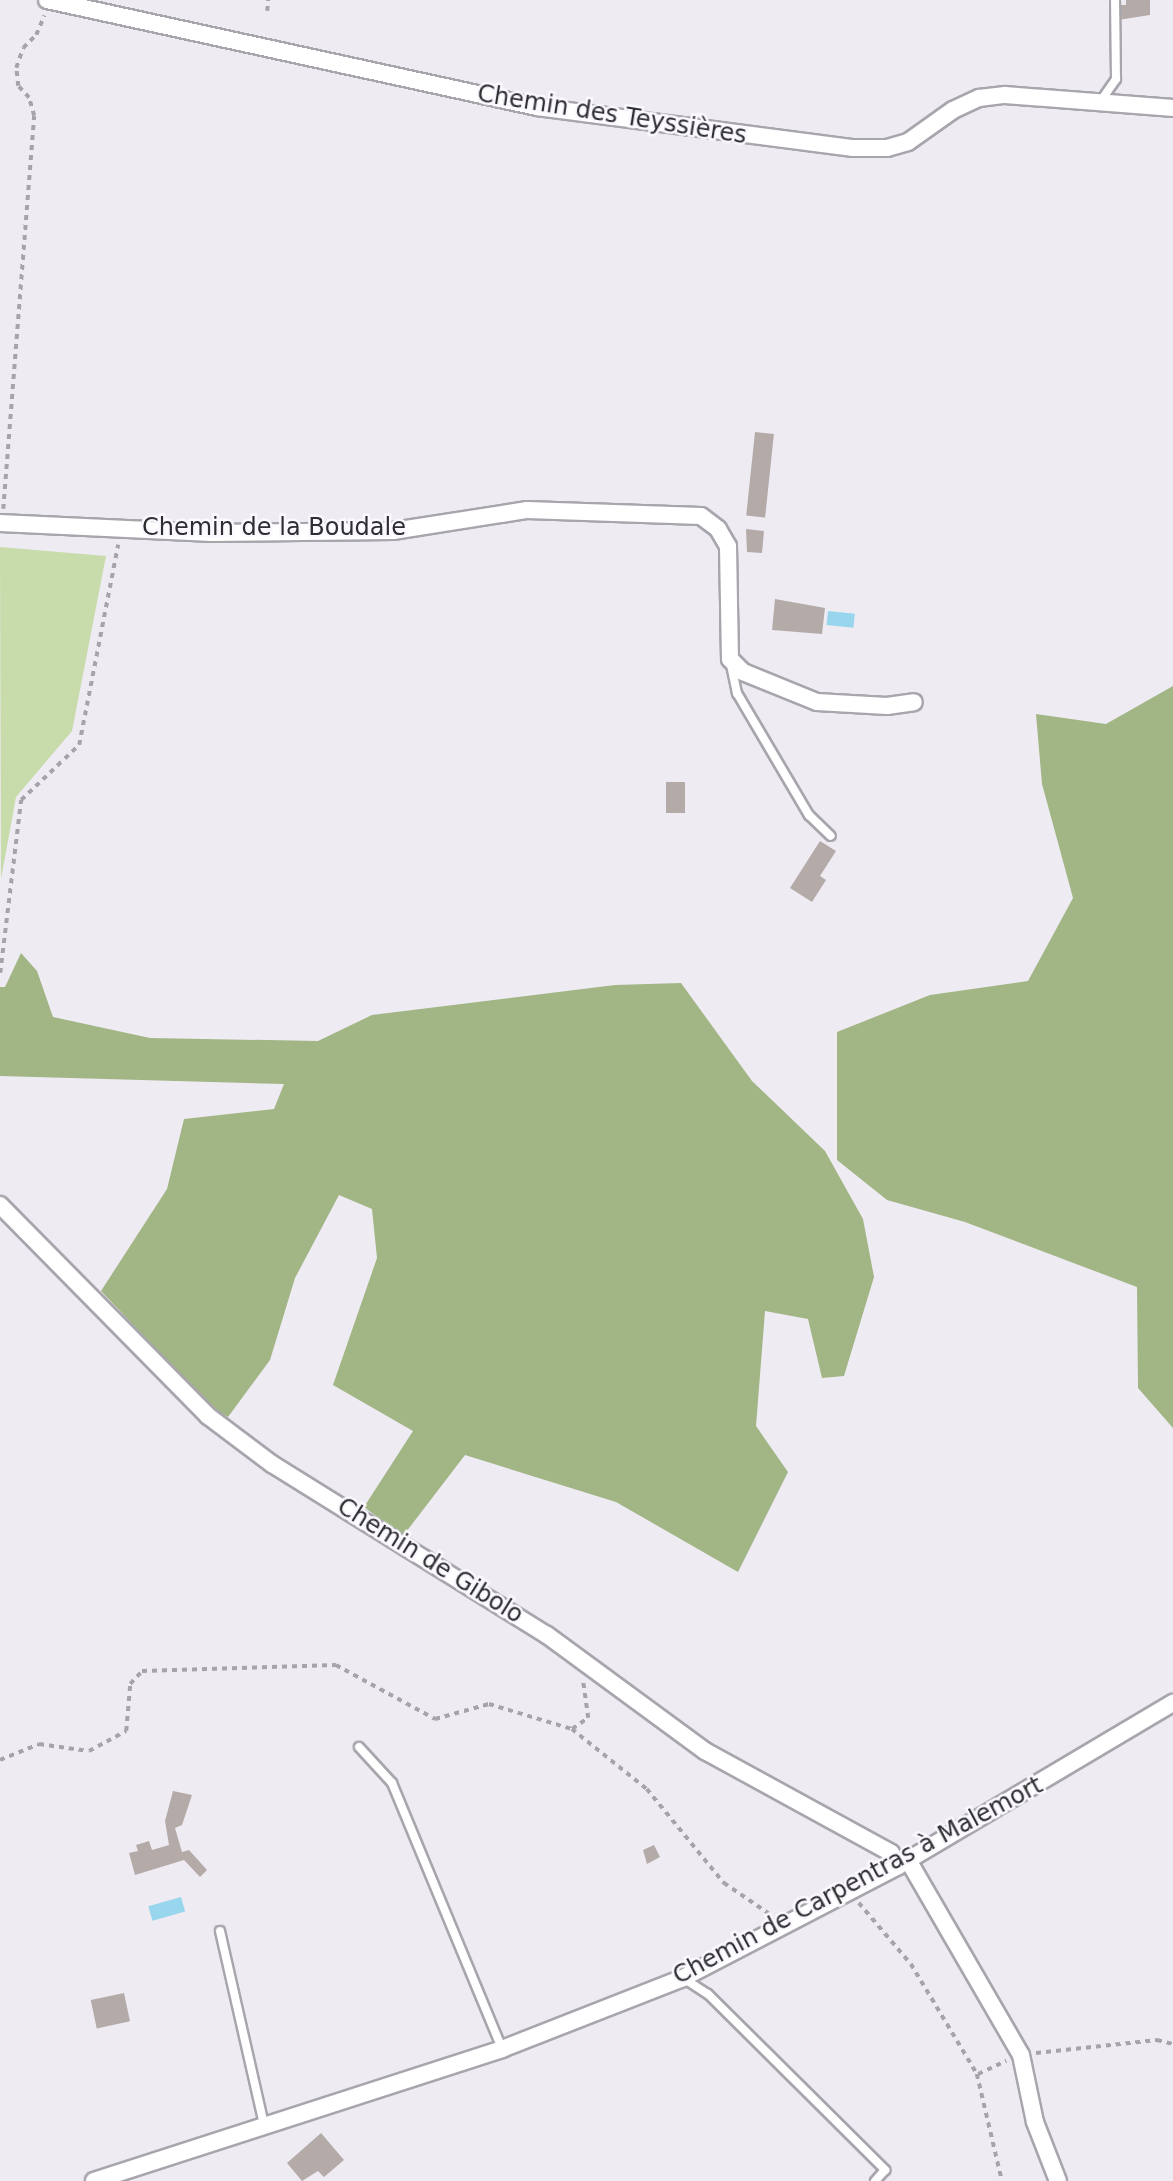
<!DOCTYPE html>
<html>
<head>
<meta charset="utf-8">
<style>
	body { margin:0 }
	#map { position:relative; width:1173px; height:2181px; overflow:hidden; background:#eeebf3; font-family:"DejaVu Sans",sans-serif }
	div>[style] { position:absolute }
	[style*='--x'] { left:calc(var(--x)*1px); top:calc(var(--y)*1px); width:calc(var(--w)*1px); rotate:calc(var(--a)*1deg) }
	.green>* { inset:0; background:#c8dbaa }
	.forest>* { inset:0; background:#a2b584 }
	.water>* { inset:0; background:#98d6ed; transform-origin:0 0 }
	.building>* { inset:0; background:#b4aba9; transform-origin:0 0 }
	.path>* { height:3.5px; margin-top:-1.75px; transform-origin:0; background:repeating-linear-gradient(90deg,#a6a4aa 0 5px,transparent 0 10px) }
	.roads { filter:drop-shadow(2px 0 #a8a5ad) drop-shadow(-2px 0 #a8a5ad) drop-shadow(0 2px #a8a5ad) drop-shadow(0 -2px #a8a5ad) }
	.lane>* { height:8px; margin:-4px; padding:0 4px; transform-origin:4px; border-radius:4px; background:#fff }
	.street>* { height:16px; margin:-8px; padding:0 8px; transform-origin:8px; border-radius:8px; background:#fff }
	span { translate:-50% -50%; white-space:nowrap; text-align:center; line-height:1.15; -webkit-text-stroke:5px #fbf9ff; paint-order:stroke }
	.street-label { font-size:24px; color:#2e2d30 }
</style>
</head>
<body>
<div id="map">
	<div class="green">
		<div style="clip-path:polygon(0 547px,106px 556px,72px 731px,16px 797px,1px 879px)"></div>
	</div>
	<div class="forest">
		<div style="clip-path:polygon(1173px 686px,1173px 1428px,1138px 1388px,1137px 1287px,965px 1222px,887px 1200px,837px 1160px,837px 1032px,930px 995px,1028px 981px,1073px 898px,1042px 784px,1036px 714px,1106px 724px)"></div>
		<div style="clip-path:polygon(21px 953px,37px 971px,53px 1017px,150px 1038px,318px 1041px,372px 1015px,615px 985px,681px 983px,752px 1081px,825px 1151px,863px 1219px,874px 1277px,844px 1376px,822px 1378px,808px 1319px,765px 1311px,756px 1426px,788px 1472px,738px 1572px,616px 1502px,465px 1455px,403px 1536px,364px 1507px,413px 1431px,333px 1385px,377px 1258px,372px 1209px,339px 1195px,295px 1278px,270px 1360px,228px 1417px,213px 1409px,101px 1291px,167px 1189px,184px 1119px,274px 1109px,284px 1084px,0 1076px,0 987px,5px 987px)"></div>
	</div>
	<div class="water">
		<div style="left:828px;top:611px;width:27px;height:14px;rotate:6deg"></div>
		<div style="left:181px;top:1897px;width:15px;height:34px;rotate:74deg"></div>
	</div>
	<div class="building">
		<div style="clip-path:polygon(1126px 0,1150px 0,1150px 15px,1118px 20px,1118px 5px,1126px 5px)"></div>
		<div style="left:755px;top:432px;width:19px;height:84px;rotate:6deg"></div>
		<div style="clip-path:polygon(746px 529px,764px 531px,762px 553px,747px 552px)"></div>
		<div style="clip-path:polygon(775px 599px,825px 608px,822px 634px,772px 630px)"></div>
		<div style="left:666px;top:782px;width:19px;height:31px"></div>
		<div style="clip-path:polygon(820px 841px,836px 851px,820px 876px,826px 880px,812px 902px,790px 888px)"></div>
		<div style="clip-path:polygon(173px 1791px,192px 1795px,182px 1825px,175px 1828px,182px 1852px,189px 1850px,207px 1870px,200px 1877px,184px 1860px,135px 1875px,129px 1853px,138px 1851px,136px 1845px,149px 1841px,152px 1850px,169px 1845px,165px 1821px)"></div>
		<div style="clip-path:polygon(654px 1845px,660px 1857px,647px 1864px,643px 1850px)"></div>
		<div style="left:124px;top:1993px;width:29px;height:34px;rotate:78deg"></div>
		<div style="clip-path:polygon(321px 2133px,344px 2160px,324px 2177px,318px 2171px,302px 2181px,287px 2163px)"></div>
	</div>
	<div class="path">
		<div style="--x:267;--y:11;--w:11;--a:-85"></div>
		<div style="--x:3;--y:509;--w:394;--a:-85.5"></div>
		<div style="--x:34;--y:116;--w:19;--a:-106"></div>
		<div style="--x:29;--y:98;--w:16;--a:-133"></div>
		<div style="--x:18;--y:86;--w:18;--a:-96"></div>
		<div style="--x:16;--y:68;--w:21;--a:-71"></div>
		<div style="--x:23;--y:48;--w:18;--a:-45"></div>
		<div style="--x:36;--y:35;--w:21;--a:-67"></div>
		<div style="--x:0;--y:973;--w:174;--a:-83.1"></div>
		<div style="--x:21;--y:800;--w:80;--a:-43.5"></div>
		<div style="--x:79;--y:745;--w:204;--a:-79"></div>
		<div style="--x:572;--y:1729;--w:96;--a:38.7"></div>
		<div style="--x:647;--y:1789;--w:122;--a:50.7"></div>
		<div style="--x:724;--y:1883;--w:57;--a:34.2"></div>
		<div style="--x:0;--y:1760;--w:42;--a:-22.3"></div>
		<div style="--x:39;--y:1744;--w:50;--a:8"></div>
		<div style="--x:89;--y:1751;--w:42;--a:-28.4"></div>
		<div style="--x:126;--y:1731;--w:47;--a:-85.1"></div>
		<div style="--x:130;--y:1684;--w:18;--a:-47"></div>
		<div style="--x:142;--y:1671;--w:194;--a:-1.8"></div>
		<div style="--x:336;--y:1665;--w:113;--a:28.6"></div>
		<div style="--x:435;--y:1719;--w:56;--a:-15.5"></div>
		<div style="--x:489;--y:1704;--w:87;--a:16.8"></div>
		<div style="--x:572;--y:1729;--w:19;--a:-35"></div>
		<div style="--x:588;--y:1718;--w:36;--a:-98"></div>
		<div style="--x:859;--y:1903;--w:80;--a:49.6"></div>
		<div style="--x:911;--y:1964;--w:128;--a:59"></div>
		<div style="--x:977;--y:2074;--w:110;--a:76.8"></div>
		<div style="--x:1036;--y:2053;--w:122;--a:-6.1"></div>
		<div style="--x:1157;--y:2040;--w:16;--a:14"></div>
		<div style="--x:978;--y:2074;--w:31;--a:-25"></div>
	</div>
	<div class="roads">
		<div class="lane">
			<div style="--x:1100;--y:102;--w:28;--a:-55"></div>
			<div style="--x:1116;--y:79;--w:79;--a:-90.7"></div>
			<div style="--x:731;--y:665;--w:29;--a:78"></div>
			<div style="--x:737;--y:693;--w:142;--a:59.5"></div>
			<div style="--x:809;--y:815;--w:30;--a:44"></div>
			<div style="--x:359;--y:1747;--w:49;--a:47.5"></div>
			<div style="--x:392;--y:1783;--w:288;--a:67.5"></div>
			<div style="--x:220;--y:1931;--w:199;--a:77.2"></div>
			<div style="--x:683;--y:1978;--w:30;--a:33"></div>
			<div style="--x:708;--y:1994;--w:250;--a:44.8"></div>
			<div style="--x:885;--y:2170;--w:15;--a:132"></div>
		</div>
		<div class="street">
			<div style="--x:47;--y:0;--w:502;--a:12.32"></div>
			<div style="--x:537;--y:107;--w:319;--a:7.4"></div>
			<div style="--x:853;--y:148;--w:34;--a:0"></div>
			<div style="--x:887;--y:148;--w:22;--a:-16"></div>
			<div style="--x:908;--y:142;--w:55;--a:-35.4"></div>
			<div style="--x:953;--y:110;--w:29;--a:-25"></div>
			<div style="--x:979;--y:98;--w:26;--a:-7"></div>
			<div style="--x:1005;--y:95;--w:169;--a:4.4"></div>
			<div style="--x:0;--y:523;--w:212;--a:2.7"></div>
			<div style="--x:212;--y:533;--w:181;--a:-0.6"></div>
			<div style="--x:393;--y:531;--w:136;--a:-8.9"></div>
			<div style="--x:527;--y:510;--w:174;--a:2"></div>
			<div style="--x:701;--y:516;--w:21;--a:37"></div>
			<div style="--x:718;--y:529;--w:20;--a:60"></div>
			<div style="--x:728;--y:546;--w:113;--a:89"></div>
			<div style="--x:730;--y:659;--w:18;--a:45"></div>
			<div style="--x:743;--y:672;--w:80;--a:22.1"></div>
			<div style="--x:817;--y:702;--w:70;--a:3.3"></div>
			<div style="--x:887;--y:706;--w:27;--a:-8"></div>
			<div style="--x:0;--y:1205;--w:296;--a:45.4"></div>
			<div style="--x:208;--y:1416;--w:80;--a:36.9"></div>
			<div style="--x:272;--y:1464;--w:324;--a:31.9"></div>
			<div style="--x:547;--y:1635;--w:196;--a:36.3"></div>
			<div style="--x:705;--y:1751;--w:212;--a:28.7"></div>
			<div style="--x:891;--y:1853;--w:15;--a:62"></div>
			<div style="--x:908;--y:1860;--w:225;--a:59.9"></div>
			<div style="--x:1021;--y:2055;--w:68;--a:78.2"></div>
			<div style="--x:1035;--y:2122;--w:63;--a:68.7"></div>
			<div style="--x:94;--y:2181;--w:429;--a:-17.9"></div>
			<div style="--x:502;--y:2049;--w:194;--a:-21.4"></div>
			<div style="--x:683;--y:1978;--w:242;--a:-27.5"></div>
			<div style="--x:898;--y:1866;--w:320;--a:-30.7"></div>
		</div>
	</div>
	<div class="street-label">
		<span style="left:612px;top:115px;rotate:9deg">Chemin des Teyssières</span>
		<span style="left:274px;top:528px">Chemin de la Boudale</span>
		<span style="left:430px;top:1561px;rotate:32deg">Chemin de Gibolo</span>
		<span style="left:858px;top:1881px;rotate:-28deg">Chemin de Carpentras à Malemort</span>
	</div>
</div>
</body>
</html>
